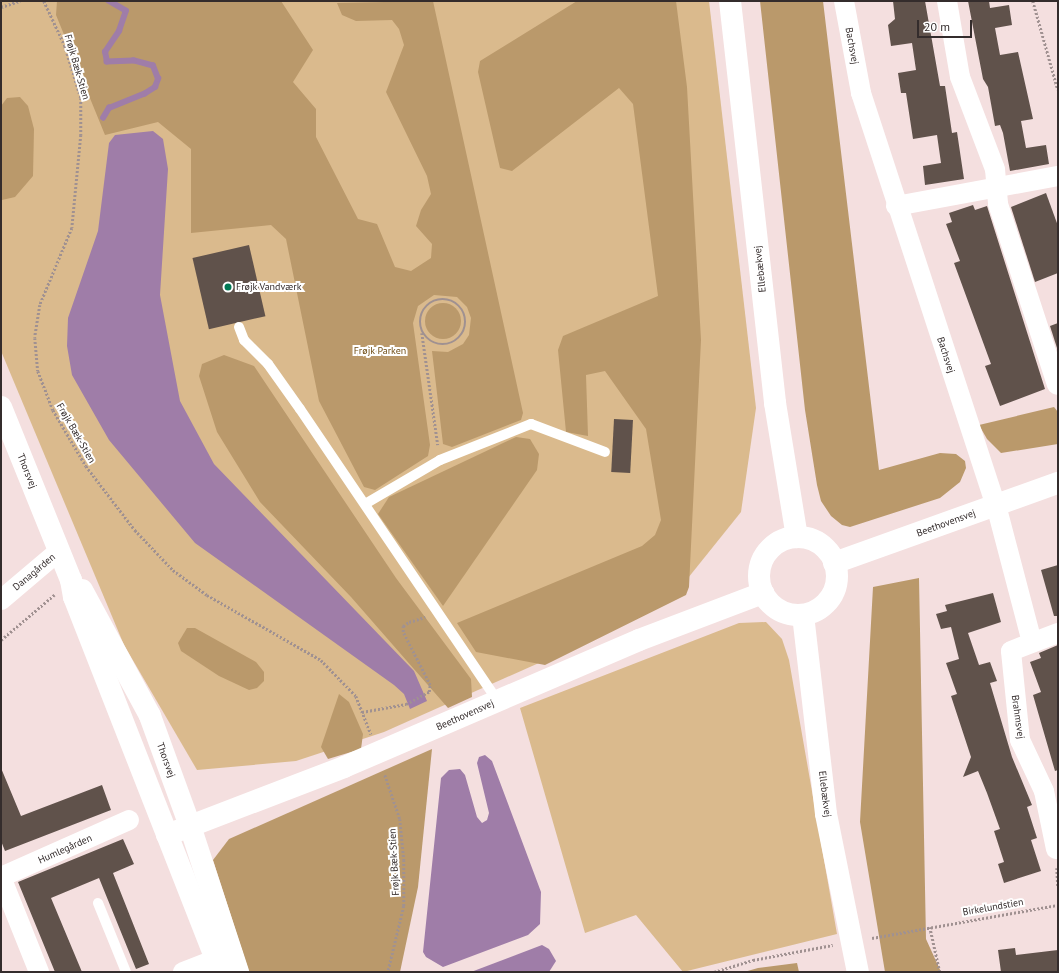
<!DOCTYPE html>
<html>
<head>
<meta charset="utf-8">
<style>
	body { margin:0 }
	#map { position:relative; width:1059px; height:973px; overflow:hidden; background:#f4dfdf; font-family:"PT Sans",sans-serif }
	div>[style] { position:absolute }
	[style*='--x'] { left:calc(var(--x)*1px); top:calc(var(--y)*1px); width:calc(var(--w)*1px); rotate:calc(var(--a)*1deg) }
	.green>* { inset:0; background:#daba8d }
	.forest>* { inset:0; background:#ba996b }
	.round { border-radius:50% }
	.water>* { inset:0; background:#9f7da8 }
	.stream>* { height:5.5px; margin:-2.75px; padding:0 2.75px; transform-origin:2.75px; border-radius:2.75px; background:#9f7da8 }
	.building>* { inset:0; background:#60524b; transform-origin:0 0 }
	.path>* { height:2.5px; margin-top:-1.25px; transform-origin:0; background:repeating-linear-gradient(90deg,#a09191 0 2px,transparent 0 4px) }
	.path>.ring { margin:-1.25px; padding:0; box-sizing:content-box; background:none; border:2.5px solid #a09191; border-radius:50% }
	.service>* { height:10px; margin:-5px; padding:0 5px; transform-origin:5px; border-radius:5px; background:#fff }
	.minor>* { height:20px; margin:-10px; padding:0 10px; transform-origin:10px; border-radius:10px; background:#fff }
	.tertiary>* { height:22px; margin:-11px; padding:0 11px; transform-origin:11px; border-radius:11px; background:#fff }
	.tertiary>.ring { margin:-11px; padding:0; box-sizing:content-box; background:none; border:22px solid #fff; border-radius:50% }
	.dots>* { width:11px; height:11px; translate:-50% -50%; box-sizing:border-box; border:2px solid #fff; border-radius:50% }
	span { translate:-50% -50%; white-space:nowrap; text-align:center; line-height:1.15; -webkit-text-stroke:4px #fff; paint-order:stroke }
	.street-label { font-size:10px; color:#342c2c }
	.poi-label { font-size:10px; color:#342c2c }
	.left { translate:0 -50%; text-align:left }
	.park-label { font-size:10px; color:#704e16 }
	.frame { position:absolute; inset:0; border:2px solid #342c2c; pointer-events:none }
	.scale { position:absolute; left:917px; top:20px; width:55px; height:18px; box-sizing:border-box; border:2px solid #342c2c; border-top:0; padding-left:5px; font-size:12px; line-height:14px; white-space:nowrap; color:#342c2c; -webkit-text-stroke:3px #fff; paint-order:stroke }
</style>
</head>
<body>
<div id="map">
	<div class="green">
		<div style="clip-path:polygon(1px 1px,709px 1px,756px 408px,741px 512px,684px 583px,595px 638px,384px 732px,296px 761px,197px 770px,124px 645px,1px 351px)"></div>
		<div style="clip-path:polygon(766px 622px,782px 639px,789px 660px,837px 934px,683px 972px,636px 915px,585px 933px,520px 708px,739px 623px)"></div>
	</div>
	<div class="forest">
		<div style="clip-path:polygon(57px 1px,281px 1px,313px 50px,293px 82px,316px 109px,316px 137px,358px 219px,377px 224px,395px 267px,411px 271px,431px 258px,432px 244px,416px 226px,421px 210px,431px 194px,427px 176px,386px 92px,404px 45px,399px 29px,392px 20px,356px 21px,342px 15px,337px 3px,433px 1px,523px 413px,521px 420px,452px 447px,443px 444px,432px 351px,448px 352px,463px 344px,469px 335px,471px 318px,467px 307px,457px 297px,434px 295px,418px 306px,413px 323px,430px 445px,428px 456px,375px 490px,364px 487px,319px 401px,286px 239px,271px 225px,191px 233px,191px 149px,158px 122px,105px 135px,56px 15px)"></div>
		<div style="clip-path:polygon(577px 1px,676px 1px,687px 87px,701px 340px,689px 587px,686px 595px,545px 665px,476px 652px,457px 623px,642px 546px,655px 535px,661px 520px,646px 429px,605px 371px,586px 375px,588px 436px,566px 432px,558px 350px,563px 336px,658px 296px,633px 104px,619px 88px,512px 171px,500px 168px,478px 72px,480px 61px)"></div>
		<div style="clip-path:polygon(760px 1px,823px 1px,879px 470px,940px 453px,956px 454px,965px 461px,966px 468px,960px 482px,940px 498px,850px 527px,842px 525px,831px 516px,821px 501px,817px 485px,805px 410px)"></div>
		<div style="clip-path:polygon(20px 97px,28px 106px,34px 129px,33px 176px,15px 197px,2px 200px,1px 106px,7px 98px)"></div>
		<div class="round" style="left:425px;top:303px;width:36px;height:36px"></div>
		<div style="clip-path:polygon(224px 355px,254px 366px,396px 578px,471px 679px,472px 697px,448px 708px,351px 597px,260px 502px,217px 432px,199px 376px,202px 364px)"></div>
		<div style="clip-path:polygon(1054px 407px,1058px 412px,1058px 444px,1001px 453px,987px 439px,979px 425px)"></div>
		<div style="clip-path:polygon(516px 437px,530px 439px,539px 454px,537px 470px,443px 606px,378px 514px,389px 497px)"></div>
		<div style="clip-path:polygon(919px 578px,926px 939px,941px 972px,885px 972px,860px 822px,873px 587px)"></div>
		<div style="clip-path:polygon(187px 628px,195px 628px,256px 662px,264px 672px,264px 681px,257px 688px,249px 690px,219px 676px,181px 651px,178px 643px)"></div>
		<div style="clip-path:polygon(339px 694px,349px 702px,363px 734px,361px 749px,328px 759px,321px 747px)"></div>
		<div style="clip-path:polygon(432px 749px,418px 887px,400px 972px,249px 972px,213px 860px,229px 839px)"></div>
		<div style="clip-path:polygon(797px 963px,799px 972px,744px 972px,758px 968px)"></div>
	</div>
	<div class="water">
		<div style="clip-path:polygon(153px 131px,163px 139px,168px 169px,160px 295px,180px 401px,214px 464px,414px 671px,427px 701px,410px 709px,404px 694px,394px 685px,195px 543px,109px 440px,72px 375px,67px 346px,68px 318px,98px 231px,109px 143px,115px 135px)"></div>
		<div style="clip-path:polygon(485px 755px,492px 761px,541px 892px,540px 924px,528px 935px,443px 967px,426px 957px,423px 952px,441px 778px,449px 770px,460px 769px,465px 775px,477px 817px,482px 823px,487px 820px,489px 813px,477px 763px,479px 757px)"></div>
		<div style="clip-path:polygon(542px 945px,549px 949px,556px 961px,549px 972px,471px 972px)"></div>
	</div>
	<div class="stream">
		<div style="--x:103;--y:118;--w:12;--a:-59"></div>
		<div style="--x:109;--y:108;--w:38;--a:-22"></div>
		<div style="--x:144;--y:94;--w:13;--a:-32"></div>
		<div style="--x:155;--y:87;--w:9;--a:-69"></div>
		<div style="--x:158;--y:79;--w:14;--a:-111"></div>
		<div style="--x:153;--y:66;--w:20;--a:-165"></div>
		<div style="--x:134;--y:61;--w:27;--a:178"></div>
		<div style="--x:107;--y:62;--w:10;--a:-101"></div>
		<div style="--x:105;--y:52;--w:25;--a:-56"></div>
		<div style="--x:119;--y:31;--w:21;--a:-71"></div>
		<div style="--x:126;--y:11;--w:20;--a:-150"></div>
	</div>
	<div class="building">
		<div style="clip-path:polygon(893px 1px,925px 1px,940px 86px,945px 86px,952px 133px,957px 132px,964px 179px,925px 185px,923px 166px,941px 163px,937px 135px,913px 139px,906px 93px,901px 93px,898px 73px,916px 70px,912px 43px,891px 46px,888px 25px,895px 19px)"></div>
		<div style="clip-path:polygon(968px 1px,989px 1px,990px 8px,1009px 5px,1012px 25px,995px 28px,1000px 55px,1018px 52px,1033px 119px,1021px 121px,1026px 148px,1046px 145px,1049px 164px,1010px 171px,1003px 133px,1000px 125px,995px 126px,988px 87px,983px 79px)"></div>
		<div style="clip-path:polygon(1046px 193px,1058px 226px,1058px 273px,1035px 282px,1011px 207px)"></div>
		<div style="clip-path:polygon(973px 205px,975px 210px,987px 206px,1045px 389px,1000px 406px,985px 366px,991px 364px,954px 263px,960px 261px,946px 224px,952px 222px,949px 213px)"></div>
		<div style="left:249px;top:245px;width:73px;height:58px;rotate:77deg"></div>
		<div style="clip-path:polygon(1058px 323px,1058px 347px,1057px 348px,1050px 326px)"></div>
		<div style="left:614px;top:419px;width:19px;height:53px;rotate:3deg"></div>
		<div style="clip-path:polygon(1058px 565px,1058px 616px,1054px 616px,1041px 570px)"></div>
		<div style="clip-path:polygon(993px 593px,1001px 622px,968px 633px,979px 665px,990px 662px,997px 681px,990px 683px,1012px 757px,1032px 805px,1027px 807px,1037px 838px,1031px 840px,1041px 871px,1004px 883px,998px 864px,1004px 862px,994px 831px,1000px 829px,987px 793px,978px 771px,963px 777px,971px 757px,951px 696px,957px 694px,946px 663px,959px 659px,951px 627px,941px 629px,936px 614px,947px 611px,945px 605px)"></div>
		<div style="clip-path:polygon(1058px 645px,1058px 770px,1055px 771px,1033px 695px,1041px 692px,1030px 662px,1041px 658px,1039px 653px)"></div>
		<div style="clip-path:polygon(1px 768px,21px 816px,102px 785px,111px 810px,5px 851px,1px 841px)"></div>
		<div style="clip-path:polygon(123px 839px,134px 864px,113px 873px,149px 964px,136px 969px,99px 878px,51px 898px,82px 972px,55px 972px,18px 882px)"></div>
		<div style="clip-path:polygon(1015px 948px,1016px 955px,1058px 950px,1058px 972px,1001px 972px,998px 950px)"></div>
	</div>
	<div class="path">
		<div style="--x:44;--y:1;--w:50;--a:65"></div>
		<div style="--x:65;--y:46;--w:54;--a:72.9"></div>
		<div style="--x:81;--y:98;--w:37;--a:90"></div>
		<div style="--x:81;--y:135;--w:93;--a:95.5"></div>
		<div style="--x:72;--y:228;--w:83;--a:112.6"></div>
		<div style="--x:40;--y:305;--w:33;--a:99"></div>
		<div style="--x:35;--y:338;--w:33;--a:85"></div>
		<div style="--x:38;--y:371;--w:42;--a:69"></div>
		<div style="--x:53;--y:410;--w:65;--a:59.5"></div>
		<div style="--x:86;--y:466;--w:81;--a:52.6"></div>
		<div style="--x:135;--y:530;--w:55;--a:46.5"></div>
		<div style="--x:173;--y:570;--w:42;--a:36.3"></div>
		<div style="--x:207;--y:595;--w:131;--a:29.7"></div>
		<div style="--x:321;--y:660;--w:50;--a:45.8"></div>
		<div style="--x:356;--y:696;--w:41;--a:68.5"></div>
		<div style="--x:1033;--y:1;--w:92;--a:74.3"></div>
		<div style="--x:1;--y:7;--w:20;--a:-18"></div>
		<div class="ring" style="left:420px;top:299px;width:43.5px;height:43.5px"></div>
		<div style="--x:422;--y:333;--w:113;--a:81.9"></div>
		<div style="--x:1;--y:640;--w:70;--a:-40.3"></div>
		<div style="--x:362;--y:712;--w:45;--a:-10.3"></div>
		<div style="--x:406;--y:704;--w:26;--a:-28"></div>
		<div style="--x:429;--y:692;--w:7;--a:-82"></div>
		<div style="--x:430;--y:685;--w:59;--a:-117"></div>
		<div style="--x:403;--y:632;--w:6;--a:-90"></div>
		<div style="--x:403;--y:626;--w:7;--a:-34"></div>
		<div style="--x:409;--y:622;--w:17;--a:-17"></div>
		<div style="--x:385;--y:775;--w:46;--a:71.2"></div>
		<div style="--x:400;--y:819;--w:41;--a:84.4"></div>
		<div style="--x:404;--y:860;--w:46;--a:90"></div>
		<div style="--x:404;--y:906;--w:68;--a:103.6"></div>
		<div style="--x:1057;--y:868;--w:19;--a:87"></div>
		<div style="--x:930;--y:927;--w:46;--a:77.5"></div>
		<div style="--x:872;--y:938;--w:189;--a:-10.1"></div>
		<div style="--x:714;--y:972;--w:41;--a:-17.1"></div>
		<div style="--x:753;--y:960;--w:81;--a:-10.6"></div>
	</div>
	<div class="service">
		<div style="--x:239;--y:327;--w:14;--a:69"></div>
		<div style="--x:244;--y:340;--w:34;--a:45"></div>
		<div style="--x:268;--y:364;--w:55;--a:54.6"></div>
		<div style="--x:300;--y:409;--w:351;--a:55.9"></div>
		<div style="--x:365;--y:504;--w:87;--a:-30.4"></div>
		<div style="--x:440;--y:460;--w:98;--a:-21.6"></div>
		<div style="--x:531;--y:424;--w:79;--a:20.7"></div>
		<div style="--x:98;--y:903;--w:74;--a:67.9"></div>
	</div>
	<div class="minor">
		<div style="--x:844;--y:1;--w:94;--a:79.5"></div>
		<div style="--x:861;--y:93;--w:434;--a:71.9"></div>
		<div style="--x:996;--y:505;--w:142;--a:75.3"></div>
		<div style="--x:947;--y:1;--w:77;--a:80.3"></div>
		<div style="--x:960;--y:77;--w:98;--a:69.2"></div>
		<div style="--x:995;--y:169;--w:35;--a:85"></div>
		<div style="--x:998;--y:204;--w:190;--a:71.9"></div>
		<div style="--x:896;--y:206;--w:165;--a:-10.5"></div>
		<div style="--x:1;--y:600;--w:76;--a:-40.2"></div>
		<div style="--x:1056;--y:849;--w:59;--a:-101.7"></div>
		<div style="--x:1044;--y:791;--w:56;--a:-115.2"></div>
		<div style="--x:1020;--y:740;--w:89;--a:-95.8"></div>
		<div style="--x:1011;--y:651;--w:50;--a:-21"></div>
		<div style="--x:39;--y:972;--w:102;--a:-111.8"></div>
		<div style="--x:1;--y:877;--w:140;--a:-24"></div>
		<div style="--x:183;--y:972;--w:53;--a:-21.2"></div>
	</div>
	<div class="tertiary">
		<div style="--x:730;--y:1;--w:405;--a:83.6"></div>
		<div style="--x:775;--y:403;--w:136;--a:80.7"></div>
		<div style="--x:1;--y:407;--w:187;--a:68"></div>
		<div style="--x:71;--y:580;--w:17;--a:80"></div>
		<div style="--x:74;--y:597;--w:403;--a:68.6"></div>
		<div class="ring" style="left:759px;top:537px;width:56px;height:56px"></div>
		<div style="--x:834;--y:563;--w:238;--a:-19.7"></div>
		<div style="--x:82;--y:590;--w:143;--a:61.6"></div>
		<div style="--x:150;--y:716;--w:117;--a:70"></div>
		<div style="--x:190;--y:826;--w:154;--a:71.8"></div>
		<div style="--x:803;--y:615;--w:200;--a:83.4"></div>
		<div style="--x:826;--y:814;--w:161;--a:78.6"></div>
		<div style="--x:167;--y:835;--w:190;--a:-21"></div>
		<div style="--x:344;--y:767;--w:321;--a:-23.3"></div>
		<div style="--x:639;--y:640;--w:133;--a:-20.8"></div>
	</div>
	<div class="dots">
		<div style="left:228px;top:287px;background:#017854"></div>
	</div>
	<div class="street-label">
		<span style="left:852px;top:46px;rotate:80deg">Bachsvej</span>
		<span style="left:77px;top:67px;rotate:74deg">Frøjk Bæk-Stien</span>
		<span style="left:760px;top:269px;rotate:-96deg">Ellebækvej</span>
		<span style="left:946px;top:355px;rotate:72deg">Bachsvej</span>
		<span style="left:76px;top:433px;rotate:60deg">Frøjk Bæk-Stien</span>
		<span style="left:27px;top:471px;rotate:68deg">Thorsvej</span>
		<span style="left:946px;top:523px;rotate:-20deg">Beethovensvej</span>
		<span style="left:34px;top:572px;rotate:-40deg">Danagården</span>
		<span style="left:465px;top:715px;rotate:-24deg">Beethovensvej</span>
		<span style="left:1018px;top:717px;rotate:82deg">Brahmsvej</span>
		<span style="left:166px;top:760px;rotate:70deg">Thorsvej</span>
		<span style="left:825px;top:794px;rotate:83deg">Ellebækvej</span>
		<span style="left:65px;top:849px;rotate:-24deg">Humlegården</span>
		<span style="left:394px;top:862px;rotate:-93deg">Frøjk Bæk-Stien</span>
		<span style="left:993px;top:907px;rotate:-10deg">Birkelundstien</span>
	</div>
	<div class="poi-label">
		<span class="left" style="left:236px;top:287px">Frøjk Vandværk</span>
	</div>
	<div class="park-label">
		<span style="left:380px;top:351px">Frøjk Parken</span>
	</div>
	<div class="frame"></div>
	<div class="scale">20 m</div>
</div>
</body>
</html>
